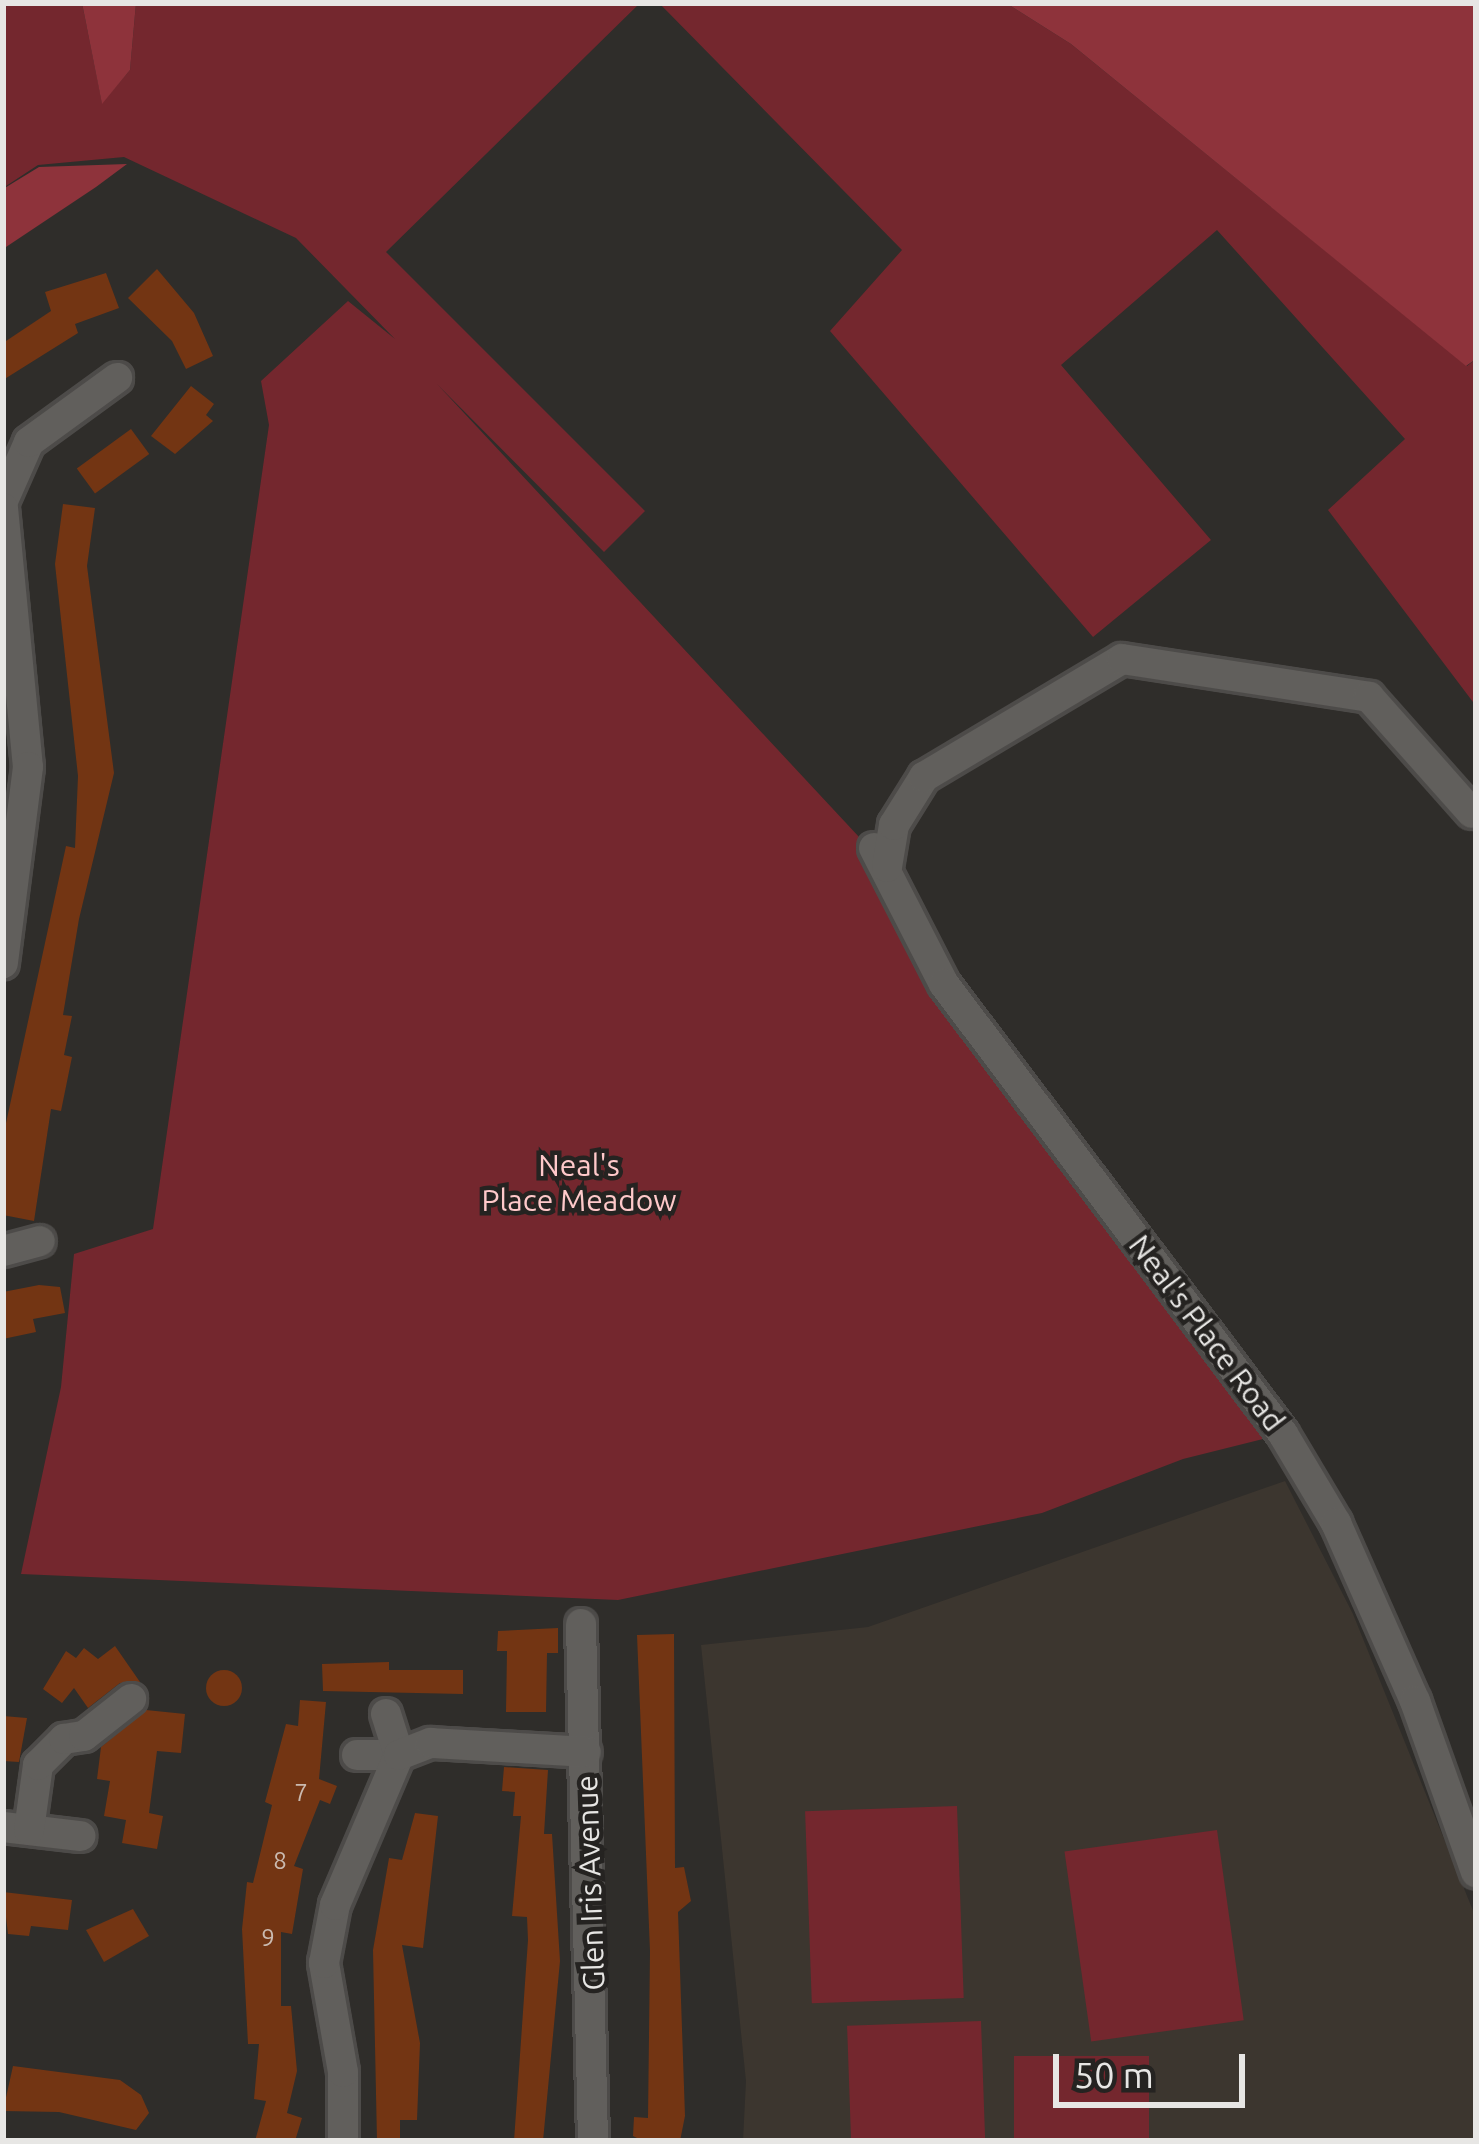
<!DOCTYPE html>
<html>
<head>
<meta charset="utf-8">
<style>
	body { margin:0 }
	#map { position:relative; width:1479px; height:2144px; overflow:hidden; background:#2f2d2a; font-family:Ubuntu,sans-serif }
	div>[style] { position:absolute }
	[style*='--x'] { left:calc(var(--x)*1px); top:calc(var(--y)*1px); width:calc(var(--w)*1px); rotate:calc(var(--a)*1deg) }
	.built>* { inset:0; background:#3c362f }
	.green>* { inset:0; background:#74272e; transform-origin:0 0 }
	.forest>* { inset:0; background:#8e333b }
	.building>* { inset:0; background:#733513; transform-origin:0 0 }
	.round { border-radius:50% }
	.roads { filter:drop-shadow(3px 0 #4d4b49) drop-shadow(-3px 0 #4d4b49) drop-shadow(0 3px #4d4b49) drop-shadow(0 -3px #4d4b49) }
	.minor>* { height:30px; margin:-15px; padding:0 15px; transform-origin:15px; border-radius:15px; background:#615f5c }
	span { translate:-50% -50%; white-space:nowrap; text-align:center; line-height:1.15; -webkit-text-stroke:9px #252321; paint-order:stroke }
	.number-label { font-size:24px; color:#cabab0 }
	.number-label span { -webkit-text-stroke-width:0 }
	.park-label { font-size:30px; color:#ffc9ca }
	.street-label { font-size:30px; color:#e7e6e4 }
	.frame { position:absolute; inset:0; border:6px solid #e7e6e4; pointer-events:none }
	.scale { position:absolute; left:1053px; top:2054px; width:192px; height:54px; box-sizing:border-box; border:6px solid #e7e6e4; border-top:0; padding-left:15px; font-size:36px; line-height:42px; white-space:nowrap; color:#e7e6e4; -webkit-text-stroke:9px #252321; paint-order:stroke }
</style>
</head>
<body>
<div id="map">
	<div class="built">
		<div style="clip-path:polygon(1285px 1481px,1353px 1614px,1476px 1918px,1476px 2141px,743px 2141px,746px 2081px,701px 1645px,868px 1627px)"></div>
	</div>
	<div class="green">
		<div style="clip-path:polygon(3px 3px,82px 3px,102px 103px,130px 70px,136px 3px,640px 3px,386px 252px,645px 511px,604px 552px,437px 384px,887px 867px,909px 924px,1283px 1434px,1183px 1459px,1042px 1513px,618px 1600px,21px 1574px,61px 1387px,74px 1254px,153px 1229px,269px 425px,261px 381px,348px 301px,395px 339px,296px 238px,124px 157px,38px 165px,3px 188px)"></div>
		<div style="clip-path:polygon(659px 3px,1006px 3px,1071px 44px,1467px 366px,1476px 359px,1476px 706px,1328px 510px,1405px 439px,1217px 230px,1061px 365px,1211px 540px,1093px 637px,830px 331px,902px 250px)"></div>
		<div style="left:957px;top:1806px;width:192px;height:152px;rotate:88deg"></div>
		<div style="left:1217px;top:1830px;width:192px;height:154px;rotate:82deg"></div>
		<div style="left:981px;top:2021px;width:120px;height:134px;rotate:88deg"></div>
		<div style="left:1149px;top:2056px;width:85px;height:135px;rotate:90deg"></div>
	</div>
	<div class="forest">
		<div style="clip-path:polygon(82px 3px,136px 3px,130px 70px,102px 104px)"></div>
		<div style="clip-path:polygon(1006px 3px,1476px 3px,1476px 359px,1466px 366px,1071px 44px)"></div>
		<div style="clip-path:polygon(127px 164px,96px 187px,3px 249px,3px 189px,39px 167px)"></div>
	</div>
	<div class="building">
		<div style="clip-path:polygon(157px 269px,194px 313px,213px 356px,186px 369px,172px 341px,128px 298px)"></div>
		<div style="clip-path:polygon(106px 273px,119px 308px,75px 324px,78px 333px,3px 380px,3px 343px,51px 311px,45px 292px)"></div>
		<div style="clip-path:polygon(191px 386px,214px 404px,206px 415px,213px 421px,175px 454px,151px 436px)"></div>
		<div style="left:131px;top:429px;width:31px;height:67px;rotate:54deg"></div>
		<div style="clip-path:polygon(63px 504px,95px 508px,87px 566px,114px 773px,79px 919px,63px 1015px,72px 1016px,64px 1055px,72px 1057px,61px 1111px,51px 1109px,34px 1221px,3px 1215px,3px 1137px,66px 846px,75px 848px,78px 776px,55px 564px)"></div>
		<div style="clip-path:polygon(39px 1285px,60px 1287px,65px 1313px,33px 1319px,36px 1332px,3px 1339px,3px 1292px)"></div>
		<div style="clip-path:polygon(558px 1628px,558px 1653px,547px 1653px,546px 1712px,506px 1712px,507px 1651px,497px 1651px,498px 1631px)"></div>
		<div style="clip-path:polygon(674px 1634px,675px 1868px,684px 1867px,691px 1901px,678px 1912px,685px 2116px,680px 2141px,643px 2141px,633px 2136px,634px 2117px,648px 2118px,650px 1951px,637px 1635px)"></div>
		<div style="clip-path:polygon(115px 1646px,140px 1682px,120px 1683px,88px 1708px,74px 1688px,62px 1703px,43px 1689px,66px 1651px,76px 1658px,84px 1648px,98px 1659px)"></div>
		<div style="clip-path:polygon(389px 1662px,389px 1670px,463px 1670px,463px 1694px,323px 1691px,322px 1664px)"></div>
		<div class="round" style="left:206px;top:1670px;width:36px;height:36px"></div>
		<div style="clip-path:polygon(300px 1700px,326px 1702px,319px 1779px,337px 1786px,330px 1804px,320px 1800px,294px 1866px,303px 1869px,292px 1934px,281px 1932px,281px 2006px,291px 2006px,297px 2071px,287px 2113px,302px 2118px,295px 2141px,255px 2141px,266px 2101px,254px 2099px,259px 2044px,248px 2044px,242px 1929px,247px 1882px,253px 1883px,272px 1805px,265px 1802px,286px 1724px,298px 1726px)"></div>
		<div style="clip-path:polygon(146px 1710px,185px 1714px,181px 1753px,157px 1751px,149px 1813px,163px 1816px,157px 1849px,122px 1843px,126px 1820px,104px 1816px,110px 1781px,97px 1779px,101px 1747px)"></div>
		<div style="clip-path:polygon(3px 1716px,27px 1718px,19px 1762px,3px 1761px)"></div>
		<div style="clip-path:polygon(504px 1767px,548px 1770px,544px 1834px,552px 1834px,560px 1961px,543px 2141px,514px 2141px,528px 1940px,527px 1917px,512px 1916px,521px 1816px,513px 1816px,515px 1792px,502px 1791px)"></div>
		<div style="clip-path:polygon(415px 1813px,438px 1816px,423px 1948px,402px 1945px,420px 2043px,417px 2120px,400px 2120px,400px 2141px,377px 2141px,373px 1950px,389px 1858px,402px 1860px)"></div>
		<div style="clip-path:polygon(3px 1892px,72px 1900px,68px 1930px,31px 1926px,29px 1936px,8px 1934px)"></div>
		<div style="clip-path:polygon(133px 1909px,149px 1936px,104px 1962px,86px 1930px)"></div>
		<div style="clip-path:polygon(13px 2066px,120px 2080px,141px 2095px,149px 2113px,136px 2130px,59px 2112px,3px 2111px)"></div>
	</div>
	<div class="roads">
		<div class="minor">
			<div style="--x:3;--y:501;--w:64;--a:-66.2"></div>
			<div style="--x:29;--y:442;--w:109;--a:-36"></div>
			<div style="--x:3;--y:508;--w:260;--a:84.5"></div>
			<div style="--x:28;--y:767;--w:198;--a:97.3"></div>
			<div style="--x:874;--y:848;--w:153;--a:62.8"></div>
			<div style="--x:944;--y:984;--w:563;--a:53.01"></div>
			<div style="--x:1283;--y:1434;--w:104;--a:59.2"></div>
			<div style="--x:1336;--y:1523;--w:195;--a:66.1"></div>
			<div style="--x:1415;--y:1701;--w:182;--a:70.4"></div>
			<div style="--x:887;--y:867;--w:43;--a:-80.5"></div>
			<div style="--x:894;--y:825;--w:57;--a:-58"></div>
			<div style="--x:924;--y:777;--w:230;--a:-30.8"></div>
			<div style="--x:1122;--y:659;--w:250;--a:8.7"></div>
			<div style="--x:1369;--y:697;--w:155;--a:48.4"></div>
			<div style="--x:3;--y:1251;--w:38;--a:-15"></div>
			<div style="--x:581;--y:1624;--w:517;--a:88.67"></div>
			<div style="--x:357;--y:1755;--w:42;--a:0"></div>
			<div style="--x:399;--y:1755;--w:43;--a:-107.6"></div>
			<div style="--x:3;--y:1827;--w:78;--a:6.7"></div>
			<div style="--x:29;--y:1830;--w:66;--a:-82.1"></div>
			<div style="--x:38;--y:1765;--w:37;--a:-45"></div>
			<div style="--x:64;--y:1739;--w:20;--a:-9"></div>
			<div style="--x:84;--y:1736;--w:60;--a:-38.2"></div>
			<div style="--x:343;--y:2141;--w:69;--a:-90"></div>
			<div style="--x:343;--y:2072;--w:111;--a:-99.9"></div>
			<div style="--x:324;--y:1963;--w:59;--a:-79.3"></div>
			<div style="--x:335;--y:1905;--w:163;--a:-66.9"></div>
			<div style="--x:399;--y:1755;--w:34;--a:-21"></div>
			<div style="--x:431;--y:1743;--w:155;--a:3.3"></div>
		</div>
	</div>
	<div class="number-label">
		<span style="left:301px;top:1793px">7</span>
		<span style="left:280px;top:1861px">8</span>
		<span style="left:268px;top:1938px">9</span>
	</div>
	<div class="park-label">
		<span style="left:579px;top:1182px">Neal's<br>Place Meadow</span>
	</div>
	<div class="street-label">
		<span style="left:1207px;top:1333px;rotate:53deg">Neal's Place Road</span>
		<span style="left:590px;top:1883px;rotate:-92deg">Glen Iris Avenue</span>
	</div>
	<div class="frame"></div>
	<div class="scale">50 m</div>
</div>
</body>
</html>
